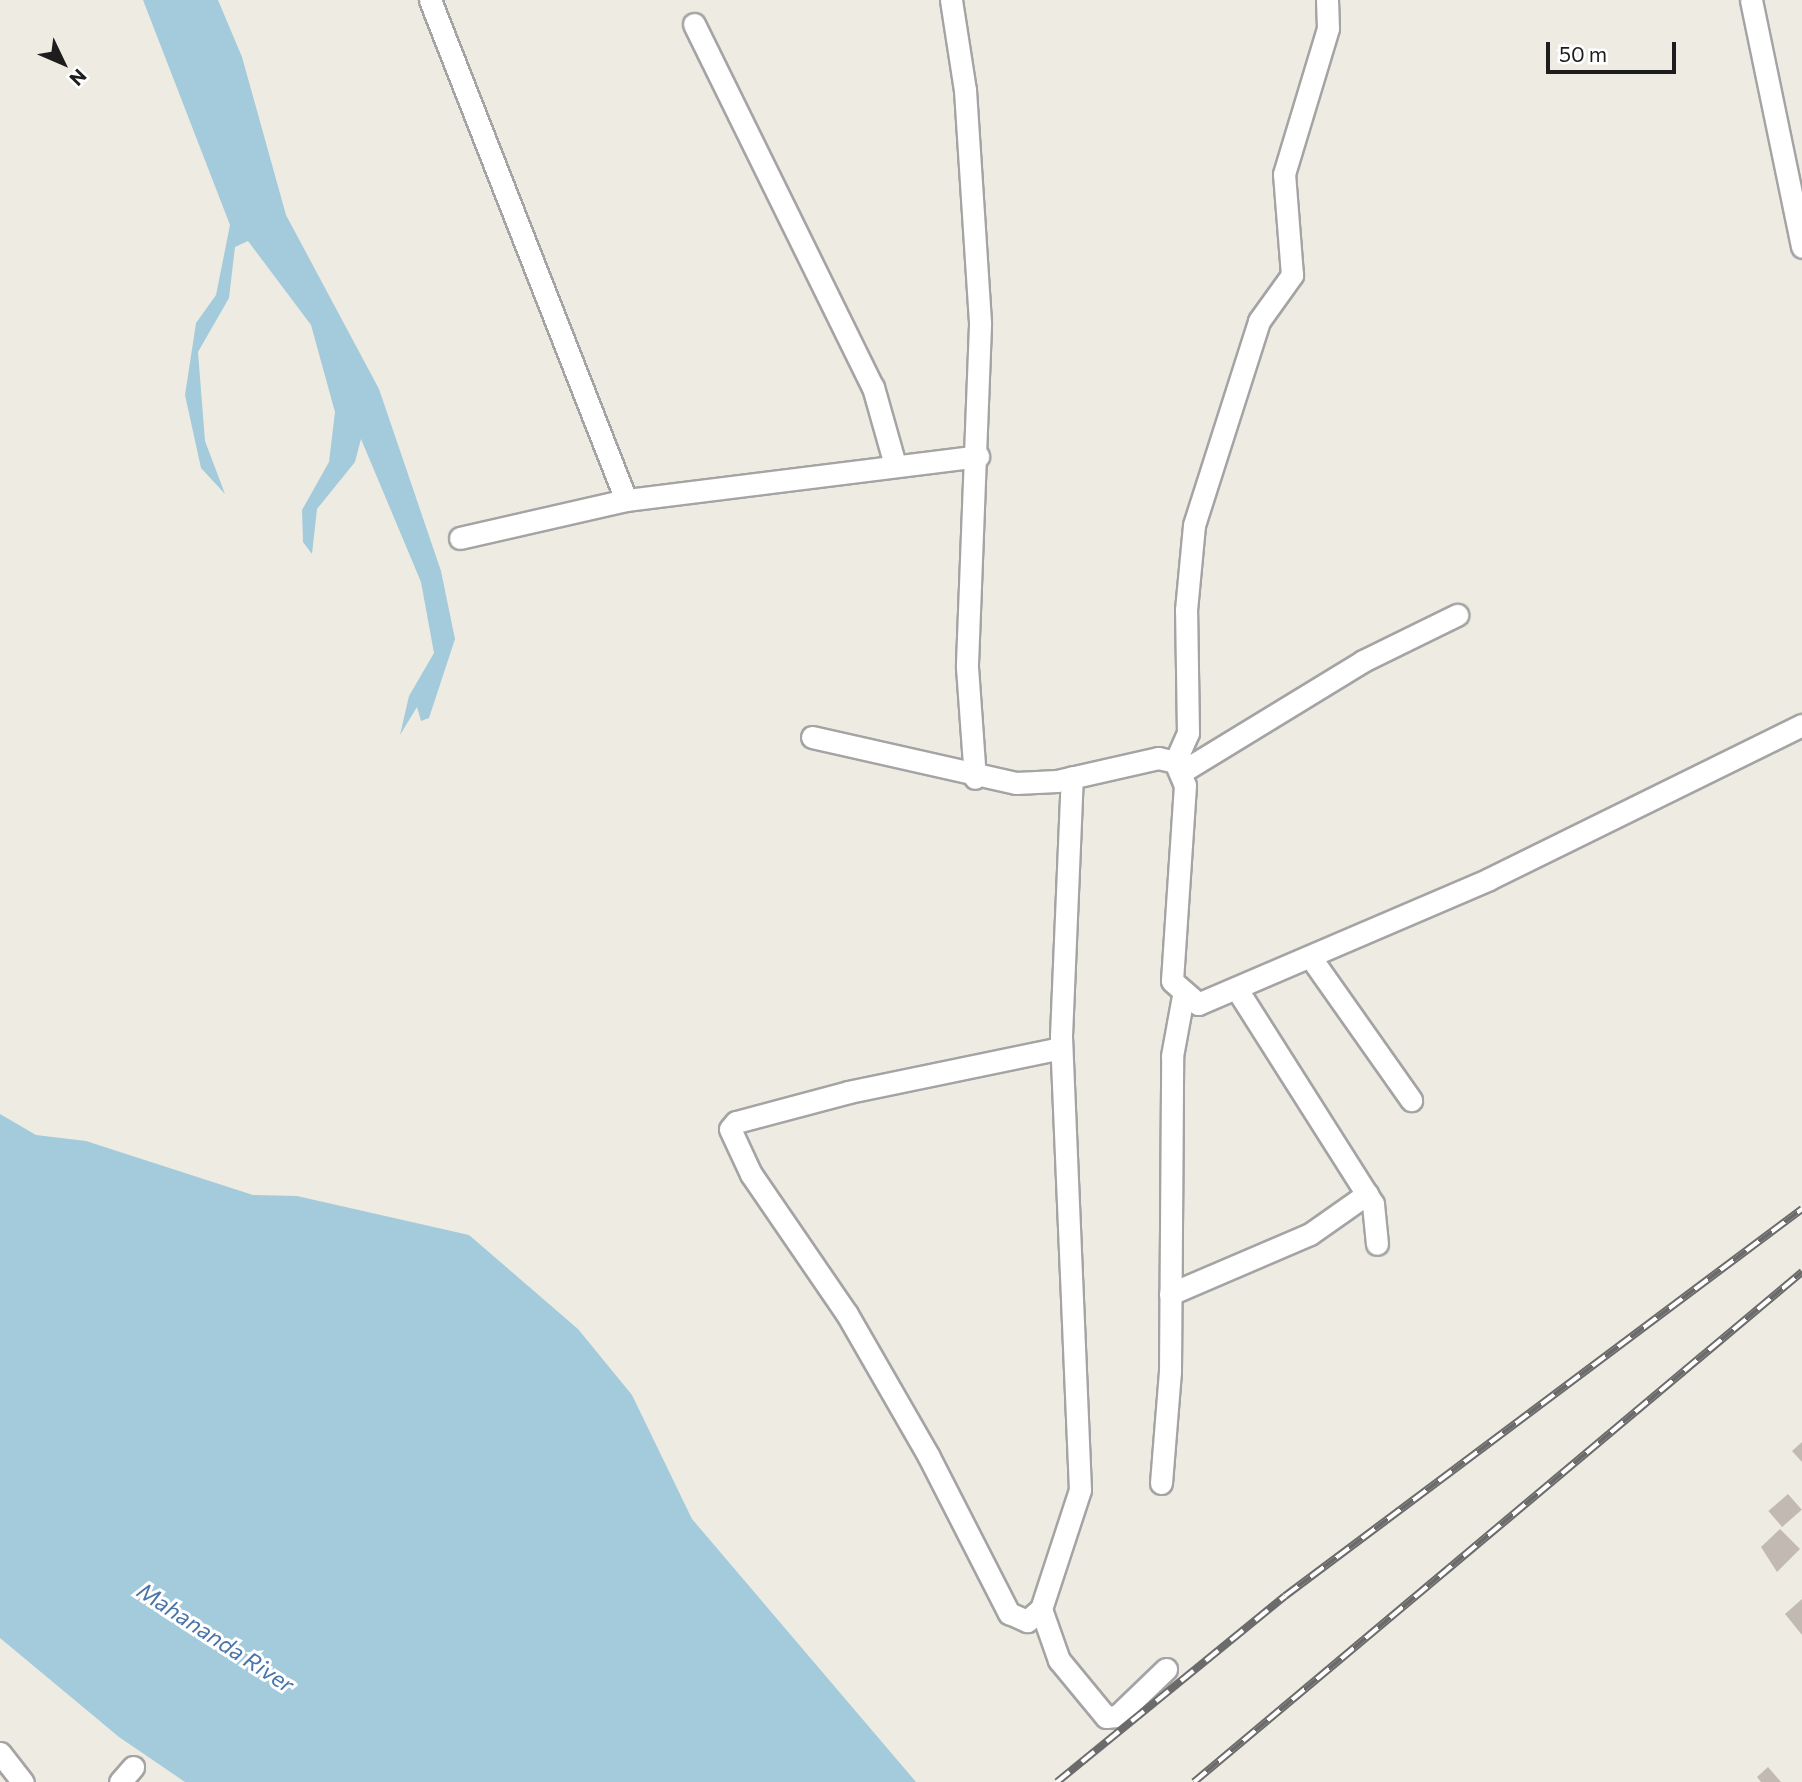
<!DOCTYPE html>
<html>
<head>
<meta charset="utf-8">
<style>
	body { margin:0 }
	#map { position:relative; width:1802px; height:1782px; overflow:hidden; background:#eeebe2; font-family:Commissioner,sans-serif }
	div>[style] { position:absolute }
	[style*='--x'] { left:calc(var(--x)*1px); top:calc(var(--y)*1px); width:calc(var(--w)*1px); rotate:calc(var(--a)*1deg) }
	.water>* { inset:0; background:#a3cbdb }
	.building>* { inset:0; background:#c2bab2; transform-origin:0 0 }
	.roads { filter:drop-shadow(2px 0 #a4a4a4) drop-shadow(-2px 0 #a4a4a4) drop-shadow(0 2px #a4a4a4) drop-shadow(0 -2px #a4a4a4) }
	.minor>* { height:21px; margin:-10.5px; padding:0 10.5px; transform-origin:10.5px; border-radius:10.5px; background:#fff }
	.rail>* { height:8px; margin-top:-4px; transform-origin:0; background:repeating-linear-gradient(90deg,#fff 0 16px,#6b6b6b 0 32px); box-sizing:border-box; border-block:2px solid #6b6b6b }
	span { translate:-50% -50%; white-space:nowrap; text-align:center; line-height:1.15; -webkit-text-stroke:6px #fff; paint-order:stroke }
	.water-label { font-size:23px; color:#4b74aa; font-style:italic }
	.north { position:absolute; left:28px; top:28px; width:70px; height:70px; -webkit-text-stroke:5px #fff; paint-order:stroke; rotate:134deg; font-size:19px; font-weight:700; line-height:28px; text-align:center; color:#1d1d1d }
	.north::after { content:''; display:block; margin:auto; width:24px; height:32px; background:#1d1d1d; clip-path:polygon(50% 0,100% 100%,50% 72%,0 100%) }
	.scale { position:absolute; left:1546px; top:42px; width:130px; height:32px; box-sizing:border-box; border:4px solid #1d1d1d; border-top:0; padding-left:9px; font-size:21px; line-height:24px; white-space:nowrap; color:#1d1d1d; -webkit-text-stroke:5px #fff; paint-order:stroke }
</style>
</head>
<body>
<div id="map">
	<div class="water">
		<div style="clip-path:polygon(143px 0,218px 0,242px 57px,286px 215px,379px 389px,441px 571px,455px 639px,429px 718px,421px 721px,417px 707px,400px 735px,409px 696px,434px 653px,421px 582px,361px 439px,355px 462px,317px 509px,312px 554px,303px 542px,302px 510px,329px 462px,335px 412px,311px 325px,248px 241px,235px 247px,229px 298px,198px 352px,205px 441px,225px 494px,201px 468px,185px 395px,196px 323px,216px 295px,230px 225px)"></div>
		<div style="clip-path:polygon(0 1114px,36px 1135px,86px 1141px,253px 1195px,297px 1196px,469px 1235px,578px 1329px,632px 1395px,692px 1519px,916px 1782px,185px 1782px,119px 1737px,0 1638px)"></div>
	</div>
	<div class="building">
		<div style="clip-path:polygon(1802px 1442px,1802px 1462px,1792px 1451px)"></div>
		<div style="left:1788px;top:1494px;width:21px;height:26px;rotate:49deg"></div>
		<div style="clip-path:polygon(1780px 1529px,1800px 1549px,1777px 1572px,1761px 1547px)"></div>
		<div style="clip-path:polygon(1802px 1599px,1802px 1635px,1785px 1614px)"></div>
		<div style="clip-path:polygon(1768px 1767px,1781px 1782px,1761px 1782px,1757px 1777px)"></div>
	</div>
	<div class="roads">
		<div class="minor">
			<div style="--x:430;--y:0;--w:537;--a:68.59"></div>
			<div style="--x:626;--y:500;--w:355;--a:-7.1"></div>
			<div style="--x:951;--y:0;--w:91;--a:81.2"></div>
			<div style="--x:965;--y:90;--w:235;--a:86.3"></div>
			<div style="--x:980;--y:325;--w:342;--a:92.2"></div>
			<div style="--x:967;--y:667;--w:111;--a:85.9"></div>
			<div style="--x:1751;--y:0;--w:252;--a:78.3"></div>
			<div style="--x:694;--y:24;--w:405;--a:63.8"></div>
			<div style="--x:873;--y:387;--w:81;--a:74.2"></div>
			<div style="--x:460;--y:538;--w:170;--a:-12.9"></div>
			<div style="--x:812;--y:737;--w:209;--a:12.7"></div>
			<div style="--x:1016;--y:783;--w:41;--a:-2.8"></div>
			<div style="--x:1057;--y:781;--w:104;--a:-12.8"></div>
			<div style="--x:1158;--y:758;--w:17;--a:13"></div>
			<div style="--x:1175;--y:762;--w:25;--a:67"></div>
			<div style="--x:1185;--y:785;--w:196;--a:93.8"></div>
			<div style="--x:1172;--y:981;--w:35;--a:41"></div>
			<div style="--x:1198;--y:1004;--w:317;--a:-23.2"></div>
			<div style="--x:1489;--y:879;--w:349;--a:-26.2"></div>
			<div style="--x:1175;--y:762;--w:32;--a:-66"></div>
			<div style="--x:1188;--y:733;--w:123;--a:-90.9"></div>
			<div style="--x:1186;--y:610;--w:85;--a:-84.6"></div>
			<div style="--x:1194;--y:525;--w:214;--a:-72.3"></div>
			<div style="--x:1259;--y:321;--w:57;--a:-54.3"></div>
			<div style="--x:1292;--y:275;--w:101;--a:-94.5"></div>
			<div style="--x:1284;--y:174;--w:152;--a:-73.2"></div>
			<div style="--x:1328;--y:28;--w:28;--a:-92"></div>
			<div style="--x:1183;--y:771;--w:211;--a:-31.4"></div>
			<div style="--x:1363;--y:661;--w:105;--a:-26.1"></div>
			<div style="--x:1311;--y:958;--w:174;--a:54.8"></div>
			<div style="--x:1238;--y:991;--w:252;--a:57.6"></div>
			<div style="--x:1373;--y:1204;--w:40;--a:84.3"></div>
			<div style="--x:1061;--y:1048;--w:217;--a:168.3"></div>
			<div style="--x:849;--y:1092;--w:117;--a:165.1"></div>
			<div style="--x:736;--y:1122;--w:9;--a:131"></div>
			<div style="--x:730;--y:1129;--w:50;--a:65"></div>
			<div style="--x:751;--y:1174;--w:170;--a:55.6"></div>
			<div style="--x:847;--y:1314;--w:163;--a:60.1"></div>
			<div style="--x:928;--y:1455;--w:178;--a:62.9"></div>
			<div style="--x:1009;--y:1613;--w:20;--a:24"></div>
			<div style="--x:1027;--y:1621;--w:18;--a:-41"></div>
			<div style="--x:1041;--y:1609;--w:125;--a:-71.9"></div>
			<div style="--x:1080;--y:1490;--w:454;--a:-92.4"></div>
			<div style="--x:1061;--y:1036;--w:259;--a:-87.6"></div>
			<div style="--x:1170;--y:1294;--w:152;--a:-23.2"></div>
			<div style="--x:1310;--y:1234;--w:70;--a:-35.1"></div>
			<div style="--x:1161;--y:1483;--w:111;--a:-85.4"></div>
			<div style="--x:1170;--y:1372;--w:316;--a:-89.6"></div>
			<div style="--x:1172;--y:1056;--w:61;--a:-79.6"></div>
			<div style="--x:1041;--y:1609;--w:54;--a:70.6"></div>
			<div style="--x:1059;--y:1660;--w:74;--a:50.5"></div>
			<div style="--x:1106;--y:1717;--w:11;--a:-5"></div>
			<div style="--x:1117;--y:1716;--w:68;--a:-43.8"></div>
			<div style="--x:0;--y:1753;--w:37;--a:52"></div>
			<div style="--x:120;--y:1782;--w:20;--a:-49"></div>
		</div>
	</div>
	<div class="rail">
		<div style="--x:1057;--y:1782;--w:294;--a:-39.2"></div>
		<div style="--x:1285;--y:1596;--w:646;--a:-36.82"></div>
		<div style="--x:1194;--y:1782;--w:794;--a:-39.99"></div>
	</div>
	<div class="water-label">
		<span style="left:216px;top:1637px;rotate:33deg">Mahananda River</span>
	</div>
	<div class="north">N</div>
	<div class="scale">50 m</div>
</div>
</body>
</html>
